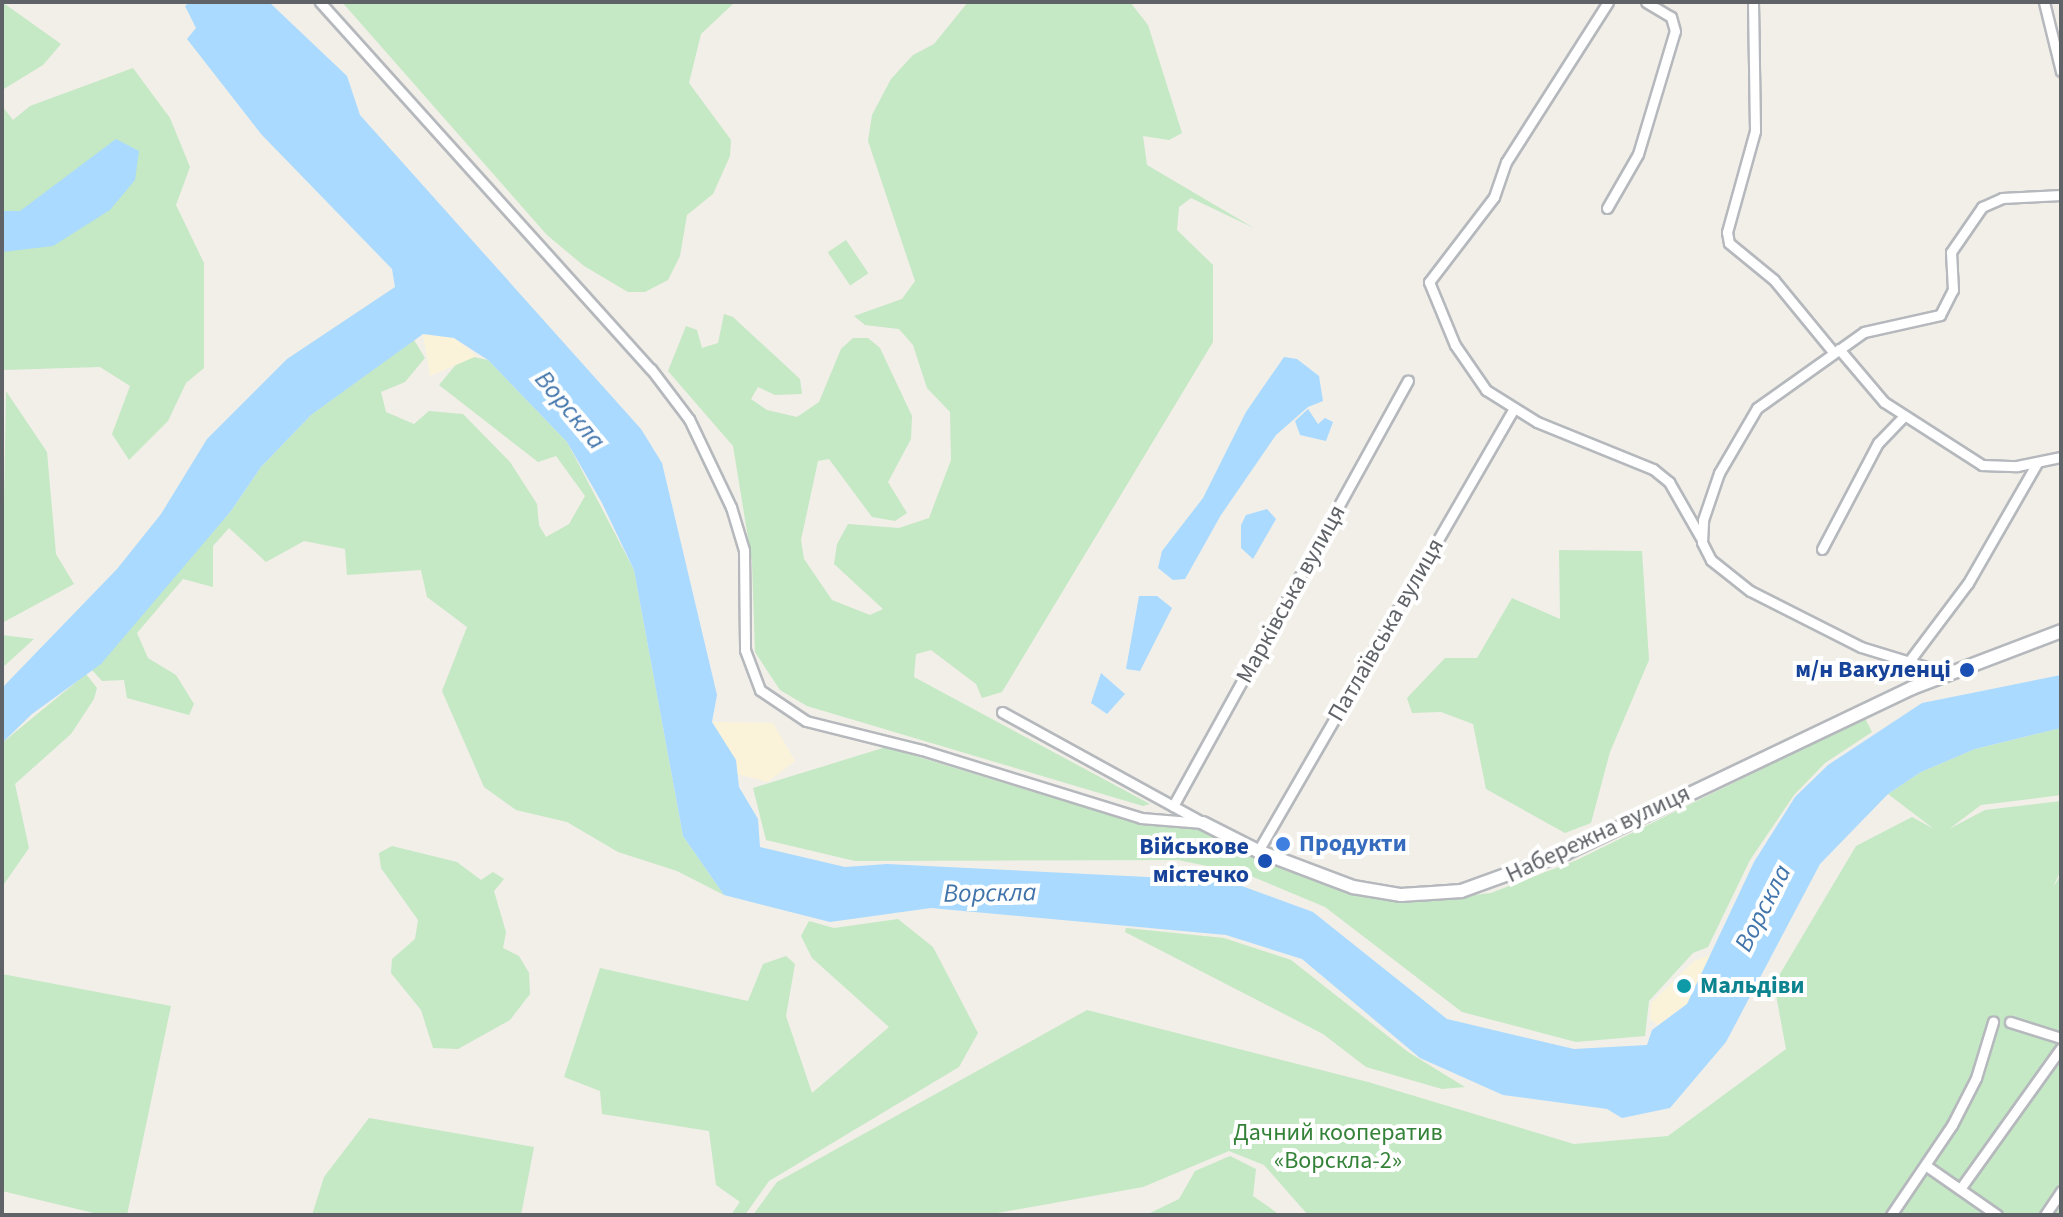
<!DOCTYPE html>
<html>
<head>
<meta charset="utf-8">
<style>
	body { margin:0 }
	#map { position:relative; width:2063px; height:1217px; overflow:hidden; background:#f1efe8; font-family:"Source Sans 3",sans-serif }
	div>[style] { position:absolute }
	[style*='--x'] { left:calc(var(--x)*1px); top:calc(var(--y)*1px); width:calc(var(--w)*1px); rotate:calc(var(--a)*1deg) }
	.green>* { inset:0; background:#c5e8c5; transform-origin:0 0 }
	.sand>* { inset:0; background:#fbf3d9 }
	.water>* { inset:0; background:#aadaff }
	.roads { filter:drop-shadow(2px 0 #b5b8bc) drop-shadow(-2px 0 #b5b8bc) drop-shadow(0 2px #b5b8bc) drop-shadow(0 -2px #b5b8bc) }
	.street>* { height:9px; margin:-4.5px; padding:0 4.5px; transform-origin:4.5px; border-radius:4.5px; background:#fff }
	.secondary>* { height:12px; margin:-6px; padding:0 6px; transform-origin:6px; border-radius:6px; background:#fff }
	.dots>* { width:22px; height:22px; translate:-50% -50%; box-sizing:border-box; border:4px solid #fff; border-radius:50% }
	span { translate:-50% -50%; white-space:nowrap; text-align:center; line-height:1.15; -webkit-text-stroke:8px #fff; paint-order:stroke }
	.street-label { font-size:24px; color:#5f6368 }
	.transit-label { font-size:24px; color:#164399; font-weight:700 }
	.right { translate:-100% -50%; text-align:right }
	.shop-label { font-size:24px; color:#366cbe; font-weight:700 }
	.left { translate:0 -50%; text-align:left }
	.culture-label { font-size:24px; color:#0d838f; font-weight:700 }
	.park-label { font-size:24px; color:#348238 }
	.water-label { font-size:26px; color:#4174aa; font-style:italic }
	.frame { position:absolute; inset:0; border:4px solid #5f6368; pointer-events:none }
</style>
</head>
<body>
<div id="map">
	<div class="green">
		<div style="clip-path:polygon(2px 2px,61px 44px,43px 65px,2px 90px)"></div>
		<div style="clip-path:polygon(342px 2px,735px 2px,701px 34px,689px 83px,731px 140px,730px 156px,713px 194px,687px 215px,680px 256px,668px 280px,645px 292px,628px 292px,584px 266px,547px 235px)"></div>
		<div style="clip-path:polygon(968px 2px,1130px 2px,1148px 25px,1182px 133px,1169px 140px,1143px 136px,1147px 165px,1254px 228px,1191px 198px,1179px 207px,1177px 230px,1213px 265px,1213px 342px,1002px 692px,982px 698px,976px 684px,931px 650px,916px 654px,914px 677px,1150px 804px,1143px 806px,807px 706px,780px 690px,755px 652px,752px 562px,733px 446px,668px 371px,686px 326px,697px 330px,702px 348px,718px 343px,724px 314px,733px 317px,800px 379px,802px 394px,775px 395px,758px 387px,751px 399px,767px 410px,797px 417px,819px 402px,841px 349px,853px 338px,868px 338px,880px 348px,912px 416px,911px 439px,888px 482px,907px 513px,895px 521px,872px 517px,829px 459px,818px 461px,801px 540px,804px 559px,832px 600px,870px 615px,883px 609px,834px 564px,837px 544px,848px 524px,899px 528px,929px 518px,951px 460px,950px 412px,927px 388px,913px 345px,899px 329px,865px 325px,854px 316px,902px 299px,915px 281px,868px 141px,872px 115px,891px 79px,913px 55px,934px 44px)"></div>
		<div style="clip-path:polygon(133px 68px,170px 118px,190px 167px,176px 205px,204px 263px,204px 368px,186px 383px,168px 421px,129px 460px,112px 434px,130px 386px,100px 367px,2px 370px,2px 106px,13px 120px,30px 106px)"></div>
		<div style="left:846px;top:240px;width:40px;height:22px;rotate:56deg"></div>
		<div style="clip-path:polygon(414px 340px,425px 358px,405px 382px,381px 392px,386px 412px,414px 424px,429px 411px,463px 414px,510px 462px,537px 504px,539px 525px,546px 537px,569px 524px,585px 496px,556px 456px,538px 462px,439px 385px,464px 355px,488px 360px,567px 442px,634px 570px,683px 836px,724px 895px,677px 871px,618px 852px,567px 822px,516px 810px,484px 787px,442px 691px,467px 627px,427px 597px,421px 570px,347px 575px,345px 549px,304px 541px,266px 562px,229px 528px,213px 546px,213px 587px,183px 579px,137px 633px,148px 658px,176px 675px,194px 704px,189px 715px,127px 698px,124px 680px,102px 681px,92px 670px,231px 511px,261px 467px,311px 415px)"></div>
		<div style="clip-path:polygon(6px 391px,47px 452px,56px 554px,74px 584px,2px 623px)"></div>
		<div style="clip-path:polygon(1559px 550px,1642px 551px,1649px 660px,1610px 752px,1591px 823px,1565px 833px,1486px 789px,1473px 724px,1441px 712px,1412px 713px,1407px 698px,1445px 658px,1477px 658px,1512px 598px,1560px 619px)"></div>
		<div style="clip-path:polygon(2px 635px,34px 639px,2px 668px)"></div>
		<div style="clip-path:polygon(86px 674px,97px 688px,94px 699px,71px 734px,15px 784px,29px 848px,2px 887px,2px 743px)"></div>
		<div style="clip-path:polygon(1865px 718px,1872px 732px,1825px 763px,1794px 795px,1750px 860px,1708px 947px,1693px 953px,1649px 1001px,1645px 1036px,1576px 1042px,1462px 1012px,1325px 907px,1246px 874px,1178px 860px,855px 861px,766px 840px,753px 788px,886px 747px,1142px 825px,1206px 830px,1359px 894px,1408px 903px,1491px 893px,1577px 860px)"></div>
		<div style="clip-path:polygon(2061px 728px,2061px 795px,1981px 805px,1949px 829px,1985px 810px,2061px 801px,2061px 870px,2053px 887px,2061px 875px,2061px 1215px,1308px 1215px,1264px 1165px,1229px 1151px,1143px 1187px,986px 1215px,753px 1215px,777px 1182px,1087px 1010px,1368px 1082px,1574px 1144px,1668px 1136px,1786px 1049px,1774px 984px,1856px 846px,1912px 817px,1934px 829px,1888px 794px,1921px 772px,1975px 749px)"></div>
		<div style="clip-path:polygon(392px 846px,457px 862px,481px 880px,493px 872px,504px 879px,494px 891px,506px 932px,503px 948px,519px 956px,529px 973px,530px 994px,510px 1020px,458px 1049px,433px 1048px,421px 1010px,391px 973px,392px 959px,415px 939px,418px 920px,381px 868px,379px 853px)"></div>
		<div style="clip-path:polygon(898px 919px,933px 947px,978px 1033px,959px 1067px,769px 1181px,745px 1215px,731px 1215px,740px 1202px,716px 1185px,709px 1131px,602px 1114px,600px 1091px,564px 1077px,600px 968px,748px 1001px,763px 964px,786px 956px,795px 964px,786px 1016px,812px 1093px,889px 1027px,812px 958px,801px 936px,809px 921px,834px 928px)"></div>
		<div style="clip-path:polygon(1126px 928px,1224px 938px,1291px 960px,1408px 1052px,1465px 1087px,1442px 1089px,1366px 1067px,1323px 1034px,1125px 932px)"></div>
		<div style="clip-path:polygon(2px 974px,171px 1006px,127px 1215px,102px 1215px,2px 1191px)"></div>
		<div style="clip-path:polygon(369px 1118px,534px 1147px,521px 1215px,312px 1215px,324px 1177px)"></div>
		<div style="clip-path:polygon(1230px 1156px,1256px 1169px,1253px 1196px,1280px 1215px,1146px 1215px,1179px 1199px,1195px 1171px)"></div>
	</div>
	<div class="sand">
		<div style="clip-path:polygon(423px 334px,454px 338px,477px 356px,430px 376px)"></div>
		<div style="clip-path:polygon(712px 722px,773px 723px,795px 761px,768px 782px,737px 774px,736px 760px)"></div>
		<div style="clip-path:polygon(1712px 954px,1687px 1004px,1658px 1025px,1650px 1019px,1651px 1003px,1694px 961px)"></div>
	</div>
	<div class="water">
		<div style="clip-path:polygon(190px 2px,269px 2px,347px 76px,360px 115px,641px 429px,662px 463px,717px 695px,712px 722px,736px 760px,739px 787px,758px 819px,760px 847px,845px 867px,887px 864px,1228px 881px,1313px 912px,1447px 1019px,1574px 1049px,1647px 1045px,1652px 1030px,1687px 1004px,1754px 862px,1795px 797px,1828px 765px,1922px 703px,2061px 675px,2061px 728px,1975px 749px,1921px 772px,1888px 794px,1820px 864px,1726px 1042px,1670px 1108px,1622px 1118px,1607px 1109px,1503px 1095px,1420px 1058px,1302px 959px,1226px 935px,931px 908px,830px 922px,724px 895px,683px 836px,634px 570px,602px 503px,567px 442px,488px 360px,454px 338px,423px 334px,311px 415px,261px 467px,231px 511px,101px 664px,32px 714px,2px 743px,2px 688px,117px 569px,161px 514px,207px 439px,287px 359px,395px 287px,392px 269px,261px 134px,187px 39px,196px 28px,185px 6px)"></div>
		<div style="clip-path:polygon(116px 139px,139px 151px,135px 180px,110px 210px,53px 246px,2px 252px,2px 211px,20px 211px)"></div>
		<div style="clip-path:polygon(1284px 357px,1297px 359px,1319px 376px,1323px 401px,1308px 407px,1276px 435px,1221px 515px,1185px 579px,1173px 580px,1158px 568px,1162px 551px,1203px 498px,1246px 412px)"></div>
		<div style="clip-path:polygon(1308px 409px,1318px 424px,1325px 418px,1333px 422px,1326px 441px,1300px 435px,1295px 421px)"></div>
		<div style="clip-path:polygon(1267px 509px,1276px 519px,1253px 559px,1241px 548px,1241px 525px,1246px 515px)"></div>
		<div style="clip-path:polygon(1139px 596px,1157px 596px,1172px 608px,1140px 671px,1126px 669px)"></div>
		<div style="clip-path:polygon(1101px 673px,1125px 694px,1107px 714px,1091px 703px)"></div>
	</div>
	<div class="roads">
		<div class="street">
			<div style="--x:320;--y:2;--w:494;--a:48"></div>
			<div style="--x:651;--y:369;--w:63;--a:52.8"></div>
			<div style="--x:689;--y:419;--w:98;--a:64.5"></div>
			<div style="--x:731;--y:507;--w:45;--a:73.2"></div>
			<div style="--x:744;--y:550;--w:100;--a:89.4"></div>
			<div style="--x:745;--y:650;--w:43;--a:69.4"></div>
			<div style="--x:760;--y:690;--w:55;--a:34"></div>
			<div style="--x:806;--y:721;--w:120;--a:14"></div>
			<div style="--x:922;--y:750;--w:229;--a:17.2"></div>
			<div style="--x:1141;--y:818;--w:62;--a:4.6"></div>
			<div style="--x:1608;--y:2;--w:190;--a:122.5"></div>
			<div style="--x:1506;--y:162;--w:37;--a:109"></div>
			<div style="--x:1494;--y:197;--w:107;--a:127.4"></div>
			<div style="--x:1429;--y:282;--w:68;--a:67.6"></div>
			<div style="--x:1455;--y:345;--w:55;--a:55.4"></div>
			<div style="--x:1486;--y:390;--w:60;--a:32.1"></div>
			<div style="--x:1537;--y:422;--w:125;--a:22.1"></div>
			<div style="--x:1653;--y:469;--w:21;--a:39"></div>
			<div style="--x:1669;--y:482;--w:64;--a:60.3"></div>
			<div style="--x:1753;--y:2;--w:129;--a:89.1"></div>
			<div style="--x:1755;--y:131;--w:105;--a:105.5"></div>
			<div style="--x:1727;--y:232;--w:11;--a:80"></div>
			<div style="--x:1729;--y:243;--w:58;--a:39.4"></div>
			<div style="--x:1774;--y:280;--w:94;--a:50.6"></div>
			<div style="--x:2044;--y:2;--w:71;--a:76.2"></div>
			<div style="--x:1607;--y:208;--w:62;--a:-60.1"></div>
			<div style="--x:1638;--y:154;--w:128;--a:-73.3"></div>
			<div style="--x:1675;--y:31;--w:15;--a:-106"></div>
			<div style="--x:1671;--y:17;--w:29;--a:-149"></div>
			<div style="--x:1839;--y:349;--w:70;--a:49.7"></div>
			<div style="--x:1884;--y:402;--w:117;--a:32.7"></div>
			<div style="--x:1982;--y:465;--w:35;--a:2"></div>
			<div style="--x:2017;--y:466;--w:45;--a:-11.6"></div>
			<div style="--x:1822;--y:549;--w:120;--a:-62.2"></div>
			<div style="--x:1878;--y:443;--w:37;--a:-46"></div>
			<div style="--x:1910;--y:660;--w:96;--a:-53"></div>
			<div style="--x:1968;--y:583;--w:138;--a:-60.1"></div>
			<div style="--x:1946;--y:673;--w:89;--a:-163"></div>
			<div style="--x:1861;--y:647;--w:124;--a:-153.2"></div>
			<div style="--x:1750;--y:591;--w:50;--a:-141.5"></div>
			<div style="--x:1711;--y:560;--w:20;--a:-117"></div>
			<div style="--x:1702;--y:542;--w:22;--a:-87"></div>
			<div style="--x:1703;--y:520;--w:50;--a:-71.2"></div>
			<div style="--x:1719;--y:473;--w:75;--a:-59.7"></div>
			<div style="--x:1757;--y:408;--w:131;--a:-35.4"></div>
			<div style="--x:1864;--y:332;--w:78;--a:-12.6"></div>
			<div style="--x:1940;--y:315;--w:28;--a:-63"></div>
			<div style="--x:1953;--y:290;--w:38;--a:-93"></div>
			<div style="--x:1951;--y:252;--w:55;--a:-55.4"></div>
			<div style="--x:1982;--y:207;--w:22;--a:-24"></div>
			<div style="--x:2002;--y:198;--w:59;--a:-2.9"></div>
			<div style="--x:1002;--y:712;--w:226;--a:28.8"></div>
			<div style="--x:1173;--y:806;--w:486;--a:-61.1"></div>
			<div style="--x:1258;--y:851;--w:509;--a:-59.96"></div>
			<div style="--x:2010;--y:1022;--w:53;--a:17.4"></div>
			<div style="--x:1928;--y:1167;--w:84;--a:34.8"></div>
			<div style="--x:1960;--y:1189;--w:173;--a:-54.4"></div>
			<div style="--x:1891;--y:1215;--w:109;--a:-55.9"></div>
			<div style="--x:1952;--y:1125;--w:53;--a:-62.9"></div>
			<div style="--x:1976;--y:1078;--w:59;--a:-73.1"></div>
			<div style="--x:2045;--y:1215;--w:29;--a:-56"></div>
		</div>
		<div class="secondary">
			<div style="--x:1203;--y:823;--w:62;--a:27"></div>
			<div style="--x:1258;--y:851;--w:102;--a:20.8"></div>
			<div style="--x:1353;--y:887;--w:49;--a:9.5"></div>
			<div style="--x:1401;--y:895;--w:60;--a:-3.8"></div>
			<div style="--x:1461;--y:891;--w:112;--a:-19.9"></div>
			<div style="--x:1566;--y:853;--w:383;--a:-25.5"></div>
			<div style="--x:1912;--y:688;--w:160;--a:-20.9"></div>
		</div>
	</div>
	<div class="dots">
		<div style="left:1967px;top:670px;background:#1a4fb4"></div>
		<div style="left:1283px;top:844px;background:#3f7fe0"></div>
		<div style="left:1265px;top:861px;background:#1a4fb4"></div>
		<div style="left:1684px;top:986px;background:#0f9aa8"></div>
	</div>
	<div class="street-label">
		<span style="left:1291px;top:594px;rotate:-61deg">Марківська вулиця</span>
		<span style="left:1386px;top:630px;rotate:-60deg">Патлаївська вулиця</span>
		<span style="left:1598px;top:834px;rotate:-25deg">Набережна вулиця</span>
	</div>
	<div class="transit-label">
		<span class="right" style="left:1951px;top:670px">м/н Вакуленці</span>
		<span class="right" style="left:1249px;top:861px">Військове<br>містечко</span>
	</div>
	<div class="shop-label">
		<span class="left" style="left:1299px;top:844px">Продукти</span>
	</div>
	<div class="culture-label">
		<span class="left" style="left:1700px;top:986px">Мальдіви</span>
	</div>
	<div class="park-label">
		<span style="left:1338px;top:1147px">Дачний кооператив<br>«Ворскла-2»</span>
	</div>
	<div class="water-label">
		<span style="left:570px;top:410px;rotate:50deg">Ворскла</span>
		<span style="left:990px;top:893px;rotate:-1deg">Ворскла</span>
		<span style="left:1763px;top:908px;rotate:-63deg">Ворскла</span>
	</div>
	<div class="frame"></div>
</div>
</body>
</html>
